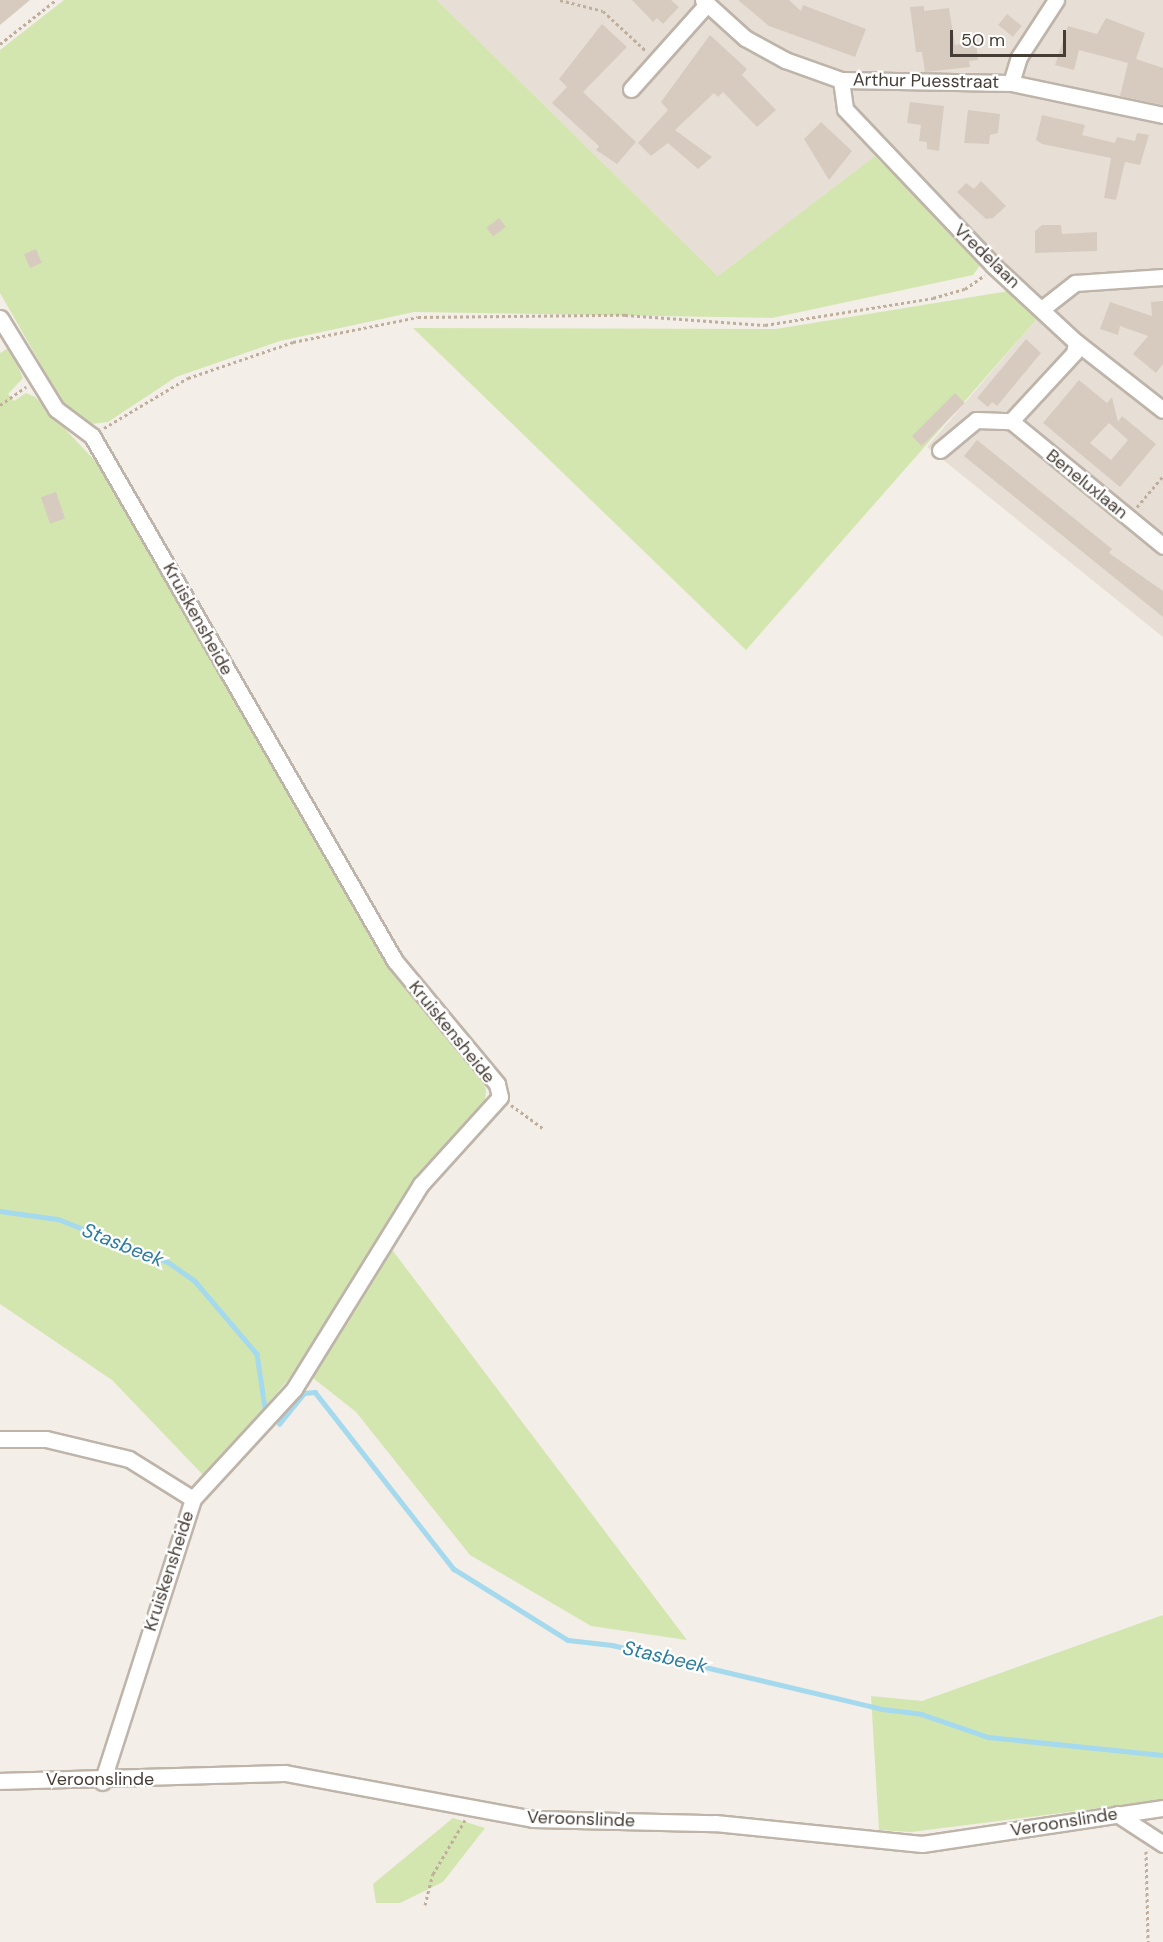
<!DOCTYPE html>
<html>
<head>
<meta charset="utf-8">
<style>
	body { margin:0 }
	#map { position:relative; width:1163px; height:1942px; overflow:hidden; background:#f3eee7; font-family:"DM Sans",sans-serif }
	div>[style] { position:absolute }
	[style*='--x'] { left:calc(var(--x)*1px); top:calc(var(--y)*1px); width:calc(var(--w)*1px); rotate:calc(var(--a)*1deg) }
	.residential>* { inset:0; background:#e7dfd5 }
	.green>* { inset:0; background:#d4e6b0 }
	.stream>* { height:4.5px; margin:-2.25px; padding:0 2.25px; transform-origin:2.25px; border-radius:2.25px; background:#a4d9ee }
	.building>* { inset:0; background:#d7cbbf; transform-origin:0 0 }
	.path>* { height:3px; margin-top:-1.5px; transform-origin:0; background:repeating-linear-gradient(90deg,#bfae9b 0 3px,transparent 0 6px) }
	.roads { filter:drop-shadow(2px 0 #beb4a9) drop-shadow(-2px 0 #beb4a9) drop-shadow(0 2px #beb4a9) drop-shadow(0 -2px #beb4a9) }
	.minor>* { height:15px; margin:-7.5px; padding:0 7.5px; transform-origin:7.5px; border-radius:7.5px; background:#fff }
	span { translate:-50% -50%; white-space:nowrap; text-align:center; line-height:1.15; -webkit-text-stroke:4.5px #fff; paint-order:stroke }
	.street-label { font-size:18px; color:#463e36 }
	.water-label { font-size:20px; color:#2f7d9e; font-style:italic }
	.scale { position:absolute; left:950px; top:30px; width:116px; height:27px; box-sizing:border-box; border:3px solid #463e36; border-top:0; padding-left:8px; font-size:18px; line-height:21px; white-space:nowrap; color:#463e36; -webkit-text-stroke:4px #fff; paint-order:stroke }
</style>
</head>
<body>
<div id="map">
	<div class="residential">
		<div style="clip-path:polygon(437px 0,1163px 0,1163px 637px,927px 447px,1037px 319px,1029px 289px,890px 145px,718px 276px)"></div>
	</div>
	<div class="green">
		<div style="clip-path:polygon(64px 0,437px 0,718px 276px,875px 156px,981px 264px,973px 275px,772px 318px,414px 312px,280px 341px,176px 377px,108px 422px,83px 425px,68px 412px,0 293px,0 50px)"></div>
		<div style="clip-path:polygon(1009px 291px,1037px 319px,746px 650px,413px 328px,776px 329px)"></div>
		<div style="clip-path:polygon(10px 347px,23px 378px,8px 394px,14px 401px,26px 393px,35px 397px,113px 480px,381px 955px,479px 1073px,486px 1089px,485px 1102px,410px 1185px,293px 1374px,205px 1477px,112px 1380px,0 1304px,0 353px)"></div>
		<div style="clip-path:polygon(390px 1247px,687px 1640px,591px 1626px,470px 1555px,356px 1412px,313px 1378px)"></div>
		<div style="clip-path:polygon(1163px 1615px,1163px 1800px,911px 1832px,879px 1830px,871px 1696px,922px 1701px)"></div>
		<div style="clip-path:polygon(453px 1818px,485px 1828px,443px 1882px,400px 1903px,376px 1903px,373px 1884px)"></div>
	</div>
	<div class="stream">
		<div style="--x:0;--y:1211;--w:59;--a:7.9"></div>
		<div style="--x:58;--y:1219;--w:118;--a:21.4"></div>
		<div style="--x:168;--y:1262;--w:32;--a:35"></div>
		<div style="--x:194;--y:1280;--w:97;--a:49.6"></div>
		<div style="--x:257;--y:1354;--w:61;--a:81.5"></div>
		<div style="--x:279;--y:1424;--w:40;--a:-51"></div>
		<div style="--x:304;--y:1393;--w:11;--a:-5"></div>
		<div style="--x:315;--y:1392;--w:225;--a:51.9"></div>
		<div style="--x:454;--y:1569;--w:134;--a:31.9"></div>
		<div style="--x:568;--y:1640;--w:44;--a:6.5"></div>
		<div style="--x:612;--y:1645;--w:277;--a:13.3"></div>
		<div style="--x:882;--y:1709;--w:39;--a:7"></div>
		<div style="--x:921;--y:1714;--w:71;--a:18.9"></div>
		<div style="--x:988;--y:1737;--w:176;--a:5.9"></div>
	</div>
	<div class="building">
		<div style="clip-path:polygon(0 0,30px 0,0 25px)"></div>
		<div style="clip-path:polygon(632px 0,671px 0,679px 7px,663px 24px,657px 18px,653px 22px)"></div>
		<div style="clip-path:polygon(738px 0,789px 0,801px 11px,803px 5px,866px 29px,855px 57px,769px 26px)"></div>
		<div style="clip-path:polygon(924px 6px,924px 11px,949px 8px,955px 45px,976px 42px,978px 60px,969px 61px,970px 67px,925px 72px,922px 52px,916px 52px,910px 7px)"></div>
		<div style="left:1007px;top:14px;width:19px;height:14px;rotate:39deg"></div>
		<div style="clip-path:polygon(1106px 18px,1145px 33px,1136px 59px,1163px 68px,1163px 105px,1120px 96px,1128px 63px,1079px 50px,1074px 70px,1055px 65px,1068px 26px,1097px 34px)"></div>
		<div style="clip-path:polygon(602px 24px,627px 47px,583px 92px,636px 142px,617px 164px,596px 150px,599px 146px,552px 103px,567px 87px,559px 79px)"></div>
		<div style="clip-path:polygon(710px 35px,747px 69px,742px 75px,776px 110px,757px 127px,723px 92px,718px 97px,714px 93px,675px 130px,712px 157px,698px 169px,668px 143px,651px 156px,638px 143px,668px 110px,661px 102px)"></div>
		<div style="clip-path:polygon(910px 102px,944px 106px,939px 151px,927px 149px,927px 142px,919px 141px,921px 125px,907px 123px)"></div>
		<div style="clip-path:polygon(968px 110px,1000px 114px,998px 133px,990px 135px,989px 144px,964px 143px)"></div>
		<div style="clip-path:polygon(1042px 115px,1085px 125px,1082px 135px,1115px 143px,1117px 137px,1135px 141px,1137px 133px,1149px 135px,1140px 165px,1125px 162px,1116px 200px,1104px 198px,1111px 158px,1042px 144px,1036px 140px)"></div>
		<div style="clip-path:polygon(821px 122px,852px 151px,829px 180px,804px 139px)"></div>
		<div style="clip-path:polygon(981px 181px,1006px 206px,993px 218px,986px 219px,957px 192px,966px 183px,974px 189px)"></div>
		<div style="left:499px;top:218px;width:11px;height:16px;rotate:52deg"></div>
		<div style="clip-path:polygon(1042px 225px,1061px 225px,1062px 234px,1097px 232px,1097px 251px,1035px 253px,1035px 231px)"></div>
		<div style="left:36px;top:249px;width:15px;height:13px;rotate:67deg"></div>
		<div style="clip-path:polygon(1163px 301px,1163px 364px,1156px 373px,1133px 354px,1148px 336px,1120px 326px,1118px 335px,1100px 329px,1110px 302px,1152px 316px,1151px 302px)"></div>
		<div style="clip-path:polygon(1026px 339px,1041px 353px,997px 406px,992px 402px,988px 407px,977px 398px)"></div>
		<div style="clip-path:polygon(evenodd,1079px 380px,1107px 403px,1112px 397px,1118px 422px,1122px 416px,1156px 444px,1120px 487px,1043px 423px,1079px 380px,1109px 423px,1128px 440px,1111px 460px,1090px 443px,1109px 423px)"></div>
		<div style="left:955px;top:393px;width:14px;height:61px;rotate:45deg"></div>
		<div style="clip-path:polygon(977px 440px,1112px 549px,1109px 553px,1163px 591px,1163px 617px,964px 456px)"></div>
		<div style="left:56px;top:492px;width:28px;height:16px;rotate:71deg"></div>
	</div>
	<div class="path">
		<div style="--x:560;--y:0;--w:44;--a:14.3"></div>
		<div style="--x:603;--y:11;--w:59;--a:42.9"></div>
		<div style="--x:0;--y:44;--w:71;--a:-38.2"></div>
		<div style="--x:0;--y:405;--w:32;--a:-35"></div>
		<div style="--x:104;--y:428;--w:98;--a:-30.8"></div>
		<div style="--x:188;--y:378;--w:111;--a:-18.9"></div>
		<div style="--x:293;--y:342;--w:127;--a:-11.3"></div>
		<div style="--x:418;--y:317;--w:207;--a:-0.6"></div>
		<div style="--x:625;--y:315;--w:140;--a:4.1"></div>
		<div style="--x:765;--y:325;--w:170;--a:-9.1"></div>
		<div style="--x:933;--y:298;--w:33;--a:-16"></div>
		<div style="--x:965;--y:289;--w:24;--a:-35"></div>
		<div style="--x:1137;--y:507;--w:40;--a:-50"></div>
		<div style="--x:511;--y:1105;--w:39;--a:36"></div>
		<div style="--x:1146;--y:1851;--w:91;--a:88.7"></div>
		<div style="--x:425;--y:1905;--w:32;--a:-76"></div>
		<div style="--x:433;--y:1874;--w:63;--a:-59.3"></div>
	</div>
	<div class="roads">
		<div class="minor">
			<div style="--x:703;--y:0;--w:57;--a:42.1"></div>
			<div style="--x:745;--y:38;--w:46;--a:28.8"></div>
			<div style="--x:785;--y:60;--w:59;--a:19.7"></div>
			<div style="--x:841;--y:80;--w:170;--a:1"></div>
			<div style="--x:1011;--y:83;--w:155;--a:11.9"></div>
			<div style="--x:841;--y:80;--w:29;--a:82"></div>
			<div style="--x:845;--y:109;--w:215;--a:46.5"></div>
			<div style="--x:993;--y:265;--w:113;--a:42.9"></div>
			<div style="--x:1076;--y:342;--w:110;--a:38"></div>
			<div style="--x:1011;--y:83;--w:27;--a:-73"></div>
			<div style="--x:1019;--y:57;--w:68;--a:-57"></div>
			<div style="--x:631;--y:89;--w:114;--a:-48.2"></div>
			<div style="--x:1043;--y:308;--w:41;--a:-38"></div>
			<div style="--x:1075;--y:283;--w:88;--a:-3.9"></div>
			<div style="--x:0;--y:318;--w:107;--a:58.4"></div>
			<div style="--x:56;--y:409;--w:45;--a:36.9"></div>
			<div style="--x:92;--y:436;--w:606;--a:60.01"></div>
			<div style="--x:395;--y:961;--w:160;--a:50.3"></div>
			<div style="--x:497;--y:1084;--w:13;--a:77"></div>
			<div style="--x:500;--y:1097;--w:118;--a:132.2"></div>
			<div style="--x:421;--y:1184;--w:241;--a:121.8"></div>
			<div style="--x:294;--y:1389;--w:149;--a:132.6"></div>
			<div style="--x:193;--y:1499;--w:297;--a:107.8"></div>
			<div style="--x:1076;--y:342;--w:11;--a:100"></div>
			<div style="--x:1074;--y:353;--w:93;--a:132.8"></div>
			<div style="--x:1011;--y:421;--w:197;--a:39.4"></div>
			<div style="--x:940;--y:450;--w:47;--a:-39.8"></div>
			<div style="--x:976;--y:420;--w:35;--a:2"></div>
			<div style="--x:0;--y:1439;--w:46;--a:0"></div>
			<div style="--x:46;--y:1439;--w:85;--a:13.5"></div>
			<div style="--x:129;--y:1459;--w:75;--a:32"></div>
			<div style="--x:0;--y:1781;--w:285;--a:-1.6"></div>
			<div style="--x:285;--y:1773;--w:252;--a:10.5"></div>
			<div style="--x:533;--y:1819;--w:182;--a:1.3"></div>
			<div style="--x:715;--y:1823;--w:208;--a:5.8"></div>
			<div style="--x:922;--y:1844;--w:244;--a:-8.5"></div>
			<div style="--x:1117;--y:1814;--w:55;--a:33.1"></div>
		</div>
	</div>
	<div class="street-label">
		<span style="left:926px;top:81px;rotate:1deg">Arthur Puesstraat</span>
		<span style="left:987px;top:256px;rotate:44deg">Vredelaan</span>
		<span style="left:1087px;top:484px;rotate:39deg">Beneluxlaan</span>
		<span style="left:198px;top:619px;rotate:61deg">Kruiskensheide</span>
		<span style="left:452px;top:1032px;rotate:51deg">Kruiskensheide</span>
		<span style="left:169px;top:1571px;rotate:-72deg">Kruiskensheide</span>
		<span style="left:100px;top:1779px">Veroonslinde</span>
		<span style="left:581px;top:1819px;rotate:2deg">Veroonslinde</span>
		<span style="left:1064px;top:1822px;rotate:-9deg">Veroonslinde</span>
	</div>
	<div class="water-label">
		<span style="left:123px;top:1245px;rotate:22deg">Stasbeek</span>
		<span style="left:665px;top:1657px;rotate:13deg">Stasbeek</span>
	</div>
	<div class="scale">50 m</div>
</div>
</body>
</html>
